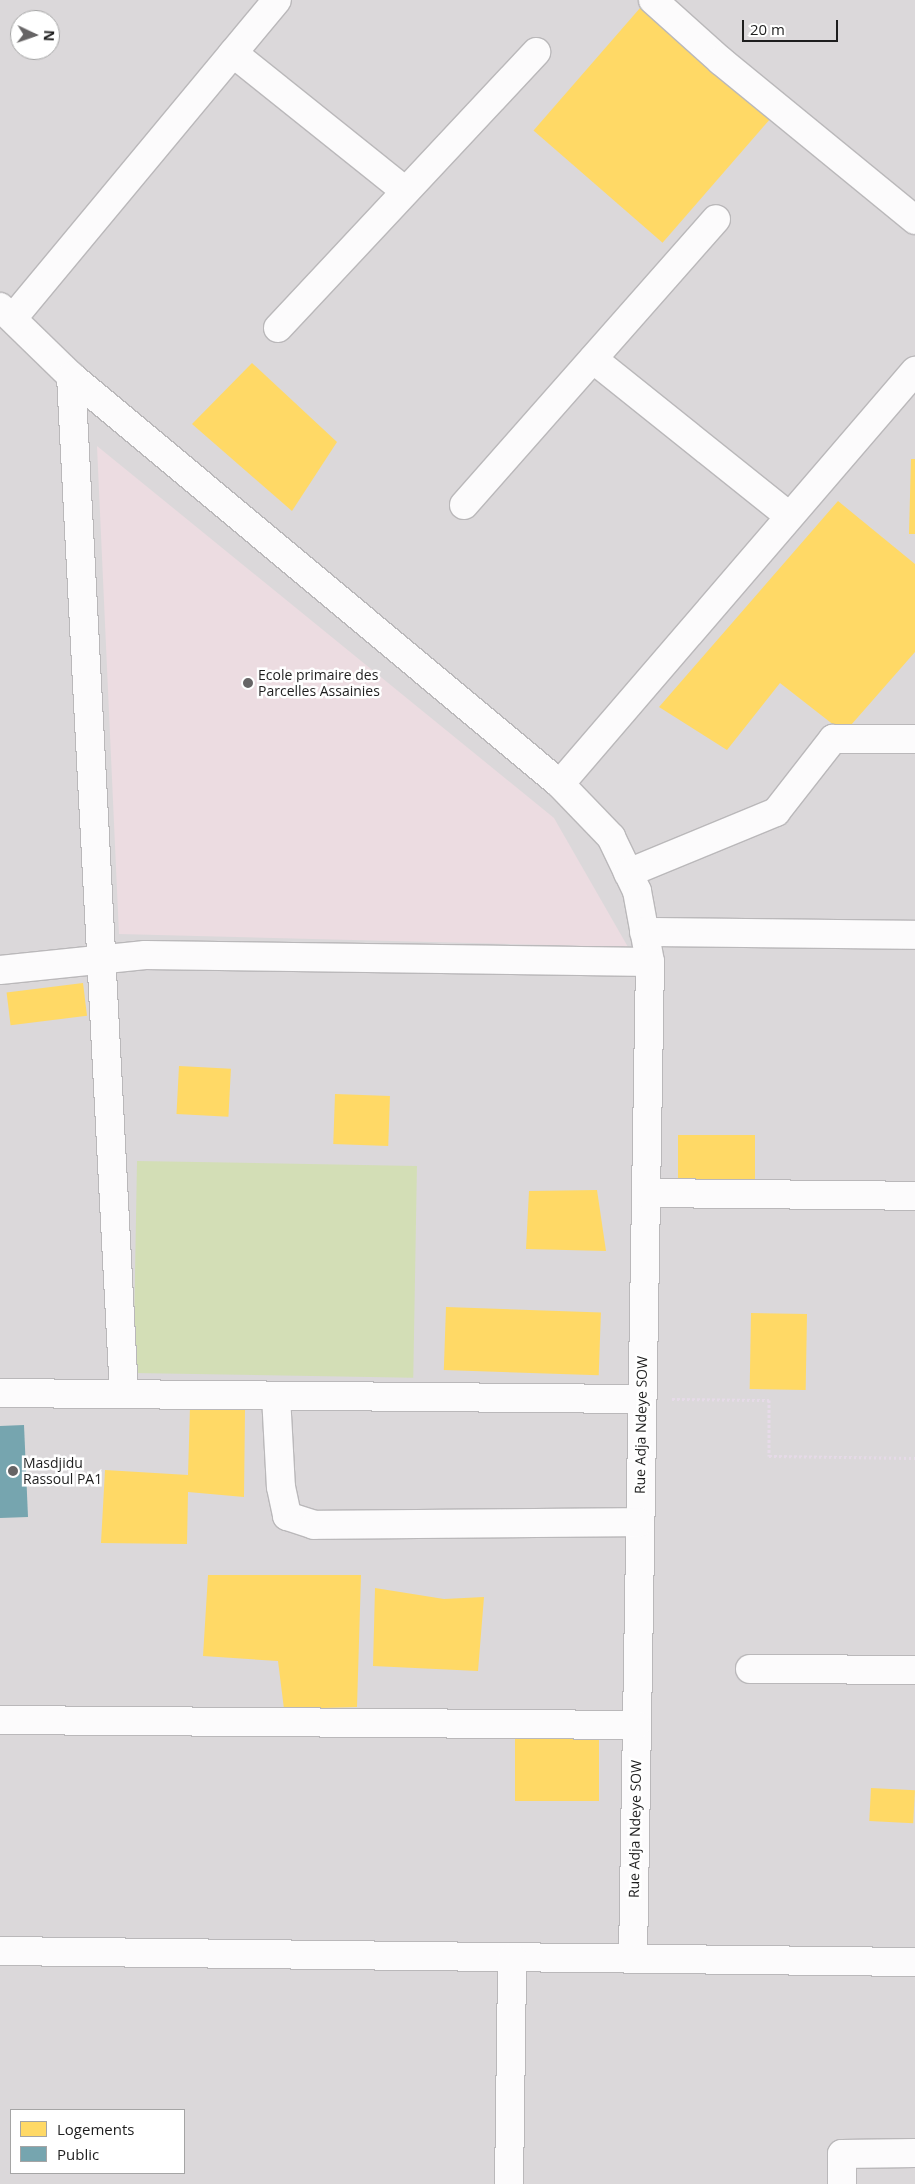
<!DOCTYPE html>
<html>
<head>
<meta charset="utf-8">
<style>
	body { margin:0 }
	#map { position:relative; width:915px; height:2184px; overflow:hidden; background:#ece7ea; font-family:"Open Sans",sans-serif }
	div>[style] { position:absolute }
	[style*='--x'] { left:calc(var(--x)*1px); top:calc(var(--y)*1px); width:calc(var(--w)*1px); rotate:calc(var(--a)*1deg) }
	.residential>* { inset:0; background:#dbd8da }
	.education>* { inset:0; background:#ecdce1 }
	.pitch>* { inset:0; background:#d3deb6; transform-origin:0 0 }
	.homes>* { inset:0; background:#ffd966; transform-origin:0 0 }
	.public>* { inset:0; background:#76a5af }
	.path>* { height:3px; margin-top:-1.5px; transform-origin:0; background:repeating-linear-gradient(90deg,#e6dae8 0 2.5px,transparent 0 5px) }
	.roads { filter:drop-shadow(1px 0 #bab8ba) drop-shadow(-1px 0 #bab8ba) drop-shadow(0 1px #bab8ba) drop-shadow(0 -1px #bab8ba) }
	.minor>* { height:28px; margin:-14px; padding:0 14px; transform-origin:14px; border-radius:14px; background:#fcfbfc }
	.dots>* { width:14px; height:14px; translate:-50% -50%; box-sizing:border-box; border:2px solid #fff; border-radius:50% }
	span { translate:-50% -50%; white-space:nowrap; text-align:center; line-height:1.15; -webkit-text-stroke:5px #fff; paint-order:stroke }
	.poi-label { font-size:14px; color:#1e1e1e }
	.left { translate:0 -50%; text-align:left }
	.street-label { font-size:14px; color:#1e1e1e }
	.legend { position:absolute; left:10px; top:2109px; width:175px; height:65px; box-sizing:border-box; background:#fff; border:1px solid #a5a5a5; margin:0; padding:6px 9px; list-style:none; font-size:15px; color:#1e1e1e }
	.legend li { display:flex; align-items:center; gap:10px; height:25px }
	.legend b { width:25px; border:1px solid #a5a5a5 }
	.north { position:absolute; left:10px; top:10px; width:50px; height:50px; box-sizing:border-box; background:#fff; border:1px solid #a5a5a5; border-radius:50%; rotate:93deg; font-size:14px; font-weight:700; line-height:20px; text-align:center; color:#1e1e1e }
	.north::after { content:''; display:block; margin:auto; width:18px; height:22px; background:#666465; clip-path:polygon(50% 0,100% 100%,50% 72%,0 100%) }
	.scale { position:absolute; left:742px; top:20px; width:96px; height:22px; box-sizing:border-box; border:2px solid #1e1e1e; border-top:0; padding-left:6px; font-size:15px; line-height:18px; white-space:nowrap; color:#1e1e1e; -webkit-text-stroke:4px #fff; paint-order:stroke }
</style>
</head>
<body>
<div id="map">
	<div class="residential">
		<div style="clip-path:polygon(evenodd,0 0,915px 0,915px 2184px,0 2184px,0 0,20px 20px,50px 20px,50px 50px,20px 50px,20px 20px,0 0,11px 2110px,184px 2110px,184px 2173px,11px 2173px,11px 2110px)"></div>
	</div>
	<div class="education">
		<div style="clip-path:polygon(97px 446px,554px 818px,628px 947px,119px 934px)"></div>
	</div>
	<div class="pitch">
		<div style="left:137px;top:1161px;width:280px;height:212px;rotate:1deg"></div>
	</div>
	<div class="homes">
		<div style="left:647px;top:0;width:171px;height:173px;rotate:41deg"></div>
		<div style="clip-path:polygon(252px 363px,337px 442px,292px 511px,192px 424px)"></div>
		<div style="clip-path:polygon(911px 459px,915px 459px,915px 534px,909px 534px)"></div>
		<div style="clip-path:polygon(838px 501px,915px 564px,915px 652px,844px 733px,780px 683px,727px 750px,659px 707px)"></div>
		<div style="left:83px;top:983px;width:33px;height:77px;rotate:83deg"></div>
		<div style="left:179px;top:1066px;width:52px;height:48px;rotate:3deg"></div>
		<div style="left:335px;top:1094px;width:55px;height:50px;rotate:2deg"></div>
		<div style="left:678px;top:1135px;width:77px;height:48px"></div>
		<div style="clip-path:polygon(597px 1190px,606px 1251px,526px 1249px,529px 1191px)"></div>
		<div style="left:446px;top:1307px;width:155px;height:63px;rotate:2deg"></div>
		<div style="left:751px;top:1313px;width:56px;height:76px;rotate:1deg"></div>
		<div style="clip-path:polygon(190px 1407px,245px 1410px,244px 1497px,188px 1492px,187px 1544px,101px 1543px,105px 1470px,188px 1475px)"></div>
		<div style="clip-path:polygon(208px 1575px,361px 1575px,357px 1707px,284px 1709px,278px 1661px,203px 1656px)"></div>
		<div style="clip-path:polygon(375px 1588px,444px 1599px,484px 1597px,478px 1671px,373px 1666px)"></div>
		<div style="left:515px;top:1739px;width:84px;height:62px"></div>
		<div style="left:871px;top:1788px;width:44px;height:33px;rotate:3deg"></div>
	</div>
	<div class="public">
		<div style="clip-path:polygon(24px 1425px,28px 1517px,0 1518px,0 1426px)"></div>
	</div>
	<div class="path">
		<div style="--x:672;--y:1399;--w:97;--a:0.6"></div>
		<div style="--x:769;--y:1400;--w:56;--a:90"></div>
		<div style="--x:769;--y:1456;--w:146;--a:0.8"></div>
	</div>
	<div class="roads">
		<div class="minor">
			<div style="--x:653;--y:0;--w:91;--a:41.9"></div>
			<div style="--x:721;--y:61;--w:251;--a:39.3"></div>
			<div style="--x:233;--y:53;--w:219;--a:38.7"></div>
			<div style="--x:0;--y:307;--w:99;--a:44.2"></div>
			<div style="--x:71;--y:376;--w:637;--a:39.84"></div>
			<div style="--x:560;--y:784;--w:74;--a:46.1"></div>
			<div style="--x:611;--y:837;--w:60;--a:64.3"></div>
			<div style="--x:637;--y:891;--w:72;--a:79.6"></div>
			<div style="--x:650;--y:962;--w:997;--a:90.98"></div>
			<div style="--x:13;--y:318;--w:413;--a:-50.3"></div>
			<div style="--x:278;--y:328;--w:378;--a:-46.9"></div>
			<div style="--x:593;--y:359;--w:251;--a:38.7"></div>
			<div style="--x:71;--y:376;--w:1019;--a:87.02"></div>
			<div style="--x:464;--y:505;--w:381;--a:-48.6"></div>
			<div style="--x:560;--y:784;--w:545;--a:-49.32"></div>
			<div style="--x:628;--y:873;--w:160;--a:-22.4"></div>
			<div style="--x:776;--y:812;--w:93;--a:-52"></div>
			<div style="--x:833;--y:739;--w:82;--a:0"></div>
			<div style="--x:644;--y:932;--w:271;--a:0.6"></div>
			<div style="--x:0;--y:970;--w:146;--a:-5.9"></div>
			<div style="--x:145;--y:955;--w:505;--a:0.79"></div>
			<div style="--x:646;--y:1193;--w:269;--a:0.6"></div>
			<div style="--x:0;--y:1393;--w:641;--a:0.54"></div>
			<div style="--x:276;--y:1396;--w:91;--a:86.9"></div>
			<div style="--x:281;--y:1487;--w:30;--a:78"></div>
			<div style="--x:287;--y:1516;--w:28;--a:18"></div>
			<div style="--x:314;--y:1525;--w:325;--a:-0.5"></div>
			<div style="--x:750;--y:1669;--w:165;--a:0.3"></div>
			<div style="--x:0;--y:1720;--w:636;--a:0.45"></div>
			<div style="--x:0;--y:1951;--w:915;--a:0.69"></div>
			<div style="--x:509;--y:2184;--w:226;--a:-89.2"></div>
			<div style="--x:842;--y:2184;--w:30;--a:-90"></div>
			<div style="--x:842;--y:2154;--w:73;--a:-0.8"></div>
		</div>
	</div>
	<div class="dots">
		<div style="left:248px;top:683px;background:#666465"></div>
		<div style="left:13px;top:1471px;background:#666465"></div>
	</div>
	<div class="poi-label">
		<span class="left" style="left:258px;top:683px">Ecole primaire des<br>Parcelles Assainies</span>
		<span class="left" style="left:23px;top:1471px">Masdjidu<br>Rassoul PA1</span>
	</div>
	<div class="street-label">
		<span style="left:641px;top:1425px;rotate:-89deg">Rue Adja Ndeye SOW</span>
		<span style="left:635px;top:1829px;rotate:-89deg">Rue Adja Ndeye SOW</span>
	</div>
	<ul class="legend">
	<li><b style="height:14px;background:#ffd966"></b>Logements</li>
	<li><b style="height:14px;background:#76a5af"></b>Public</li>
	</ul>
	<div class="north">N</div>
	<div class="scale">20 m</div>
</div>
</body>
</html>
